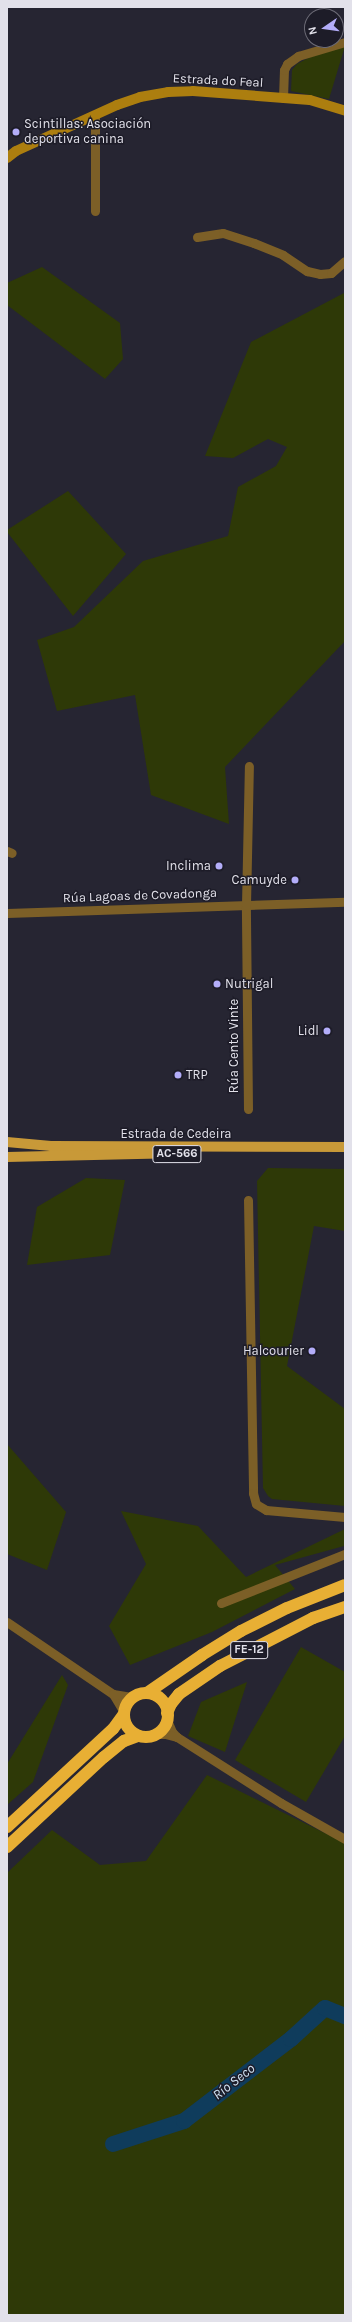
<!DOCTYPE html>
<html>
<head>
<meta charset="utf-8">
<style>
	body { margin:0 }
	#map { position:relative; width:352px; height:2322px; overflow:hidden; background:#262532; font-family:Karla,sans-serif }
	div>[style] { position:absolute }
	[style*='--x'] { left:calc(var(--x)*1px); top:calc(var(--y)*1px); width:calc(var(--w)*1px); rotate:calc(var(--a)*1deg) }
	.green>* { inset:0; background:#2e3907 }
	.river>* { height:16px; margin:-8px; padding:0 8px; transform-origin:8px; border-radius:8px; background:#0f3c5c }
	.street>* { height:9px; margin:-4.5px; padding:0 4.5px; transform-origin:4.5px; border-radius:4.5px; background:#7c5f27 }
	.secondary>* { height:10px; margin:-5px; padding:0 5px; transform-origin:5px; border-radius:5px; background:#ac7e0f }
	.primary>* { height:10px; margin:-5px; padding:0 5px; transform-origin:5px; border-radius:5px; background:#c89938 }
	.highway>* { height:12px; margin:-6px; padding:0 6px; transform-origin:6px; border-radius:6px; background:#e8af34 }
	.highway>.ring { margin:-6px; padding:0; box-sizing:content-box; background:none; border:12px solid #e8af34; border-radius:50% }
	.dots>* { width:11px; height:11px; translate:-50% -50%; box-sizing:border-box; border:2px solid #1d1c28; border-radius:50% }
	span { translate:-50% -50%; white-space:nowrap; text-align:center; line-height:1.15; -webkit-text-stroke:3px #1d1c28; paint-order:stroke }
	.shield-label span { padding:1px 3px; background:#1d1c28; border:1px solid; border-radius:3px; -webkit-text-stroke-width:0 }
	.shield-label { font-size:12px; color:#e2e1ea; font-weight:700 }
	.street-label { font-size:13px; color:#e2e1ea }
	.poi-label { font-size:13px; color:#e2e1ea }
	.left { translate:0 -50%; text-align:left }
	.right { translate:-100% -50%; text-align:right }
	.water-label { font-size:14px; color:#d0e3f4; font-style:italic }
	.frame { position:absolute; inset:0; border:8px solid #e2e1ea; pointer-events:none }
	.north { position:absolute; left:304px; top:8px; width:40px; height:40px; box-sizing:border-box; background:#1d1c28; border:1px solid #6c6b76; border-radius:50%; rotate:257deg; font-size:11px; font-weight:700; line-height:16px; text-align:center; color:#e2e1ea }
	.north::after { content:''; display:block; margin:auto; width:14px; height:18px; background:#b3adf9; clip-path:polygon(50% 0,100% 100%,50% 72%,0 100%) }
</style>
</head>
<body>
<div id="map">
	<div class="green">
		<div style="clip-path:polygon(345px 46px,329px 99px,291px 91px,292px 70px,297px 64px,312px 56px)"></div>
		<div style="clip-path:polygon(42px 267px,120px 323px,123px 359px,105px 379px,7px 305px,7px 283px)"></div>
		<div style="clip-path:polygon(344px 293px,345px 641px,225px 767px,229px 824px,151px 795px,135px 695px,57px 711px,37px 640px,74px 627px,143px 561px,228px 536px,238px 487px,276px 466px,287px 447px,268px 439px,233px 458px,205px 456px,251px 342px)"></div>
		<div style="clip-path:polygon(68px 491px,126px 554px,73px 616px,7px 532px,7px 530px)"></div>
		<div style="clip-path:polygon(268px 1168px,345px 1169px,345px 1231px,314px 1226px,287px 1366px,345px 1409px,345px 1506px,272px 1499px,268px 1496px,263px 1488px,257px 1181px)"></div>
		<div style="clip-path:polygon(86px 1178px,125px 1180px,110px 1255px,27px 1265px,37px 1207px)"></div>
		<div style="clip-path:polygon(7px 1444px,66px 1512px,47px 1570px,7px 1554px)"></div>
		<div style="clip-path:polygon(121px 1511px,198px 1526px,246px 1577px,345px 1529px,345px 1542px,344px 1546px,275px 1565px,295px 1589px,212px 1632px,130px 1665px,109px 1626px,146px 1564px)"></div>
		<div style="clip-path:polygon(301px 1647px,345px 1672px,345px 1736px,306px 1802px,235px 1760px)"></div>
		<div style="clip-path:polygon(62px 1675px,68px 1685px,33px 1782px,7px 1805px,7px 1764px)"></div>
		<div style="clip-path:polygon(247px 1682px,225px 1752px,188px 1736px,201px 1702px)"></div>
		<div style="clip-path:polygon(207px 1775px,345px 1843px,345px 2315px,7px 2315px,7px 1873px,52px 1830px,100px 1865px,146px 1861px)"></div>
	</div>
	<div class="river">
		<div style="--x:113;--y:2144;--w:75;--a:-17.9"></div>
		<div style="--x:184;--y:2121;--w:135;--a:-37.5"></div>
		<div style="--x:291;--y:2039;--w:46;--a:-42.4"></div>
		<div style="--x:325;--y:2008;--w:22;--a:22"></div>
	</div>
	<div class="street">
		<div style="--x:283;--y:98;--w:28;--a:-88"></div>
		<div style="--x:284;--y:70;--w:7;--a:-63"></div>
		<div style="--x:287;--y:64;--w:14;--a:-36"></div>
		<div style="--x:298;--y:56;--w:49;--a:-16.6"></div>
		<div style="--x:95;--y:115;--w:96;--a:90"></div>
		<div style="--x:197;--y:237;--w:26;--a:-9"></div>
		<div style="--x:223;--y:233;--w:33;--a:18"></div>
		<div style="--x:254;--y:243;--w:31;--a:22"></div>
		<div style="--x:283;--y:255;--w:29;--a:34"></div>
		<div style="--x:307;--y:271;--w:13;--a:13"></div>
		<div style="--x:320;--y:274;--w:11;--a:-5"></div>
		<div style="--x:331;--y:273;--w:18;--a:-41"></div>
		<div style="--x:7;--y:851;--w:5;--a:22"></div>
		<div style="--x:7;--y:913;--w:338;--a:-1.9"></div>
		<div style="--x:248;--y:1109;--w:204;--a:-90.6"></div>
		<div style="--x:246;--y:905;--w:139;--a:-88.8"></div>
		<div style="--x:248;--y:1200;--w:293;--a:89"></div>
		<div style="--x:253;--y:1493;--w:11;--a:75"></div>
		<div style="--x:256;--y:1504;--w:12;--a:31"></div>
		<div style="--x:266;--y:1510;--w:79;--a:5.1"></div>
		<div style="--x:221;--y:1603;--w:133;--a:-21.6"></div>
		<div style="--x:7;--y:1622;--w:128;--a:34.2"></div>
		<div style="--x:113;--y:1694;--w:21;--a:59"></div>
		<div style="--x:113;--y:1694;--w:20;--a:9"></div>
		<div style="--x:167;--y:1720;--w:13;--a:67"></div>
		<div style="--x:172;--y:1732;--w:7;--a:45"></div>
		<div style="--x:177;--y:1737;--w:123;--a:32.4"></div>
		<div style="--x:281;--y:1803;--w:73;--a:29.4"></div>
		<div style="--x:156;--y:1734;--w:9;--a:0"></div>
		<div style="--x:165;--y:1734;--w:12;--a:14"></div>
	</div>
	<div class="secondary">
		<div style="--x:7;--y:158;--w:11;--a:-38"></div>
		<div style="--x:16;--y:151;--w:111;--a:-24.5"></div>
		<div style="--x:117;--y:105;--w:24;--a:-19"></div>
		<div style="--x:140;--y:97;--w:28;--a:-10"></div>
		<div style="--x:168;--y:92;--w:25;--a:-2"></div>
		<div style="--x:193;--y:91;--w:117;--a:4.4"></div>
		<div style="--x:310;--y:100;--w:37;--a:17"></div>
	</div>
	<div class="primary">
		<div style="--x:7;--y:1142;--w:44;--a:5.2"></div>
		<div style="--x:51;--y:1146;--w:294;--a:0.2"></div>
		<div style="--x:7;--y:1157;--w:174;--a:-1.3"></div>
	</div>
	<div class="highway">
		<div style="--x:147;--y:1693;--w:67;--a:-34.6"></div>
		<div style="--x:202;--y:1655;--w:46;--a:-31.6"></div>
		<div style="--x:241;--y:1631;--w:51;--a:-26.6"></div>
		<div style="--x:287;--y:1608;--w:62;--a:-21.6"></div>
		<div class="ring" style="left:124px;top:1693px;width:32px;height:32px"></div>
		<div style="--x:167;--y:1713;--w:10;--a:-66"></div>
		<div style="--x:171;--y:1704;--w:13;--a:-51"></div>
		<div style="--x:179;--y:1694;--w:50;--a:-34.3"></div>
		<div style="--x:220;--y:1666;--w:105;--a:-27.3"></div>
		<div style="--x:313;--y:1618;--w:34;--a:-19"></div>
		<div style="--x:7;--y:1827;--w:144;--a:-42.8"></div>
		<div style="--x:113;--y:1729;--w:17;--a:-54"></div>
		<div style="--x:7;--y:1847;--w:132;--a:-42.9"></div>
		<div style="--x:104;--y:1757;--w:26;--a:-39"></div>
		<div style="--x:124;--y:1741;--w:15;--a:-20"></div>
	</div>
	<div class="dots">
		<div style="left:16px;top:132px;background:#b3adf9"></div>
		<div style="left:219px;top:866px;background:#b3adf9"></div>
		<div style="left:295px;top:880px;background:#b3adf9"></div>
		<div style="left:217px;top:984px;background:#b3adf9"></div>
		<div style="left:327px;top:1031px;background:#b3adf9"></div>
		<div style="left:178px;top:1075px;background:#b3adf9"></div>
		<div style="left:312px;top:1351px;background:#b3adf9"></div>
	</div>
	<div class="shield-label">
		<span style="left:177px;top:1154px">AC-566</span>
		<span style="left:249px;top:1650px">FE-12</span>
	</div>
	<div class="street-label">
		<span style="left:218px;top:81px;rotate:3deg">Estrada do Feal</span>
		<span style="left:140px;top:896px;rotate:-2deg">Rúa Lagoas de Covadonga</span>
		<span style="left:234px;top:1046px;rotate:-90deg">Rúa Cento Vinte</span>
		<span style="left:176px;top:1134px">Estrada de Cedeira</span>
	</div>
	<div class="poi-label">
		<span class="left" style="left:24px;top:132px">Scintillas: Asociación<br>deportiva canina</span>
		<span class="right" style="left:211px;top:866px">Inclima</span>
		<span class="right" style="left:287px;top:880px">Camuyde</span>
		<span class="left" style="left:225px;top:984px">Nutrigal</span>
		<span class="right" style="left:319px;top:1031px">Lidl</span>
		<span class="left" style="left:186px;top:1075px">TRP</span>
		<span class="right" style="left:304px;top:1351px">Halcourier</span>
	</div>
	<div class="water-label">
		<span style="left:234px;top:2082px;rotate:-38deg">Río Seco</span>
	</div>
	<div class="frame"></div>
	<div class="north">N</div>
</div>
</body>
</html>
